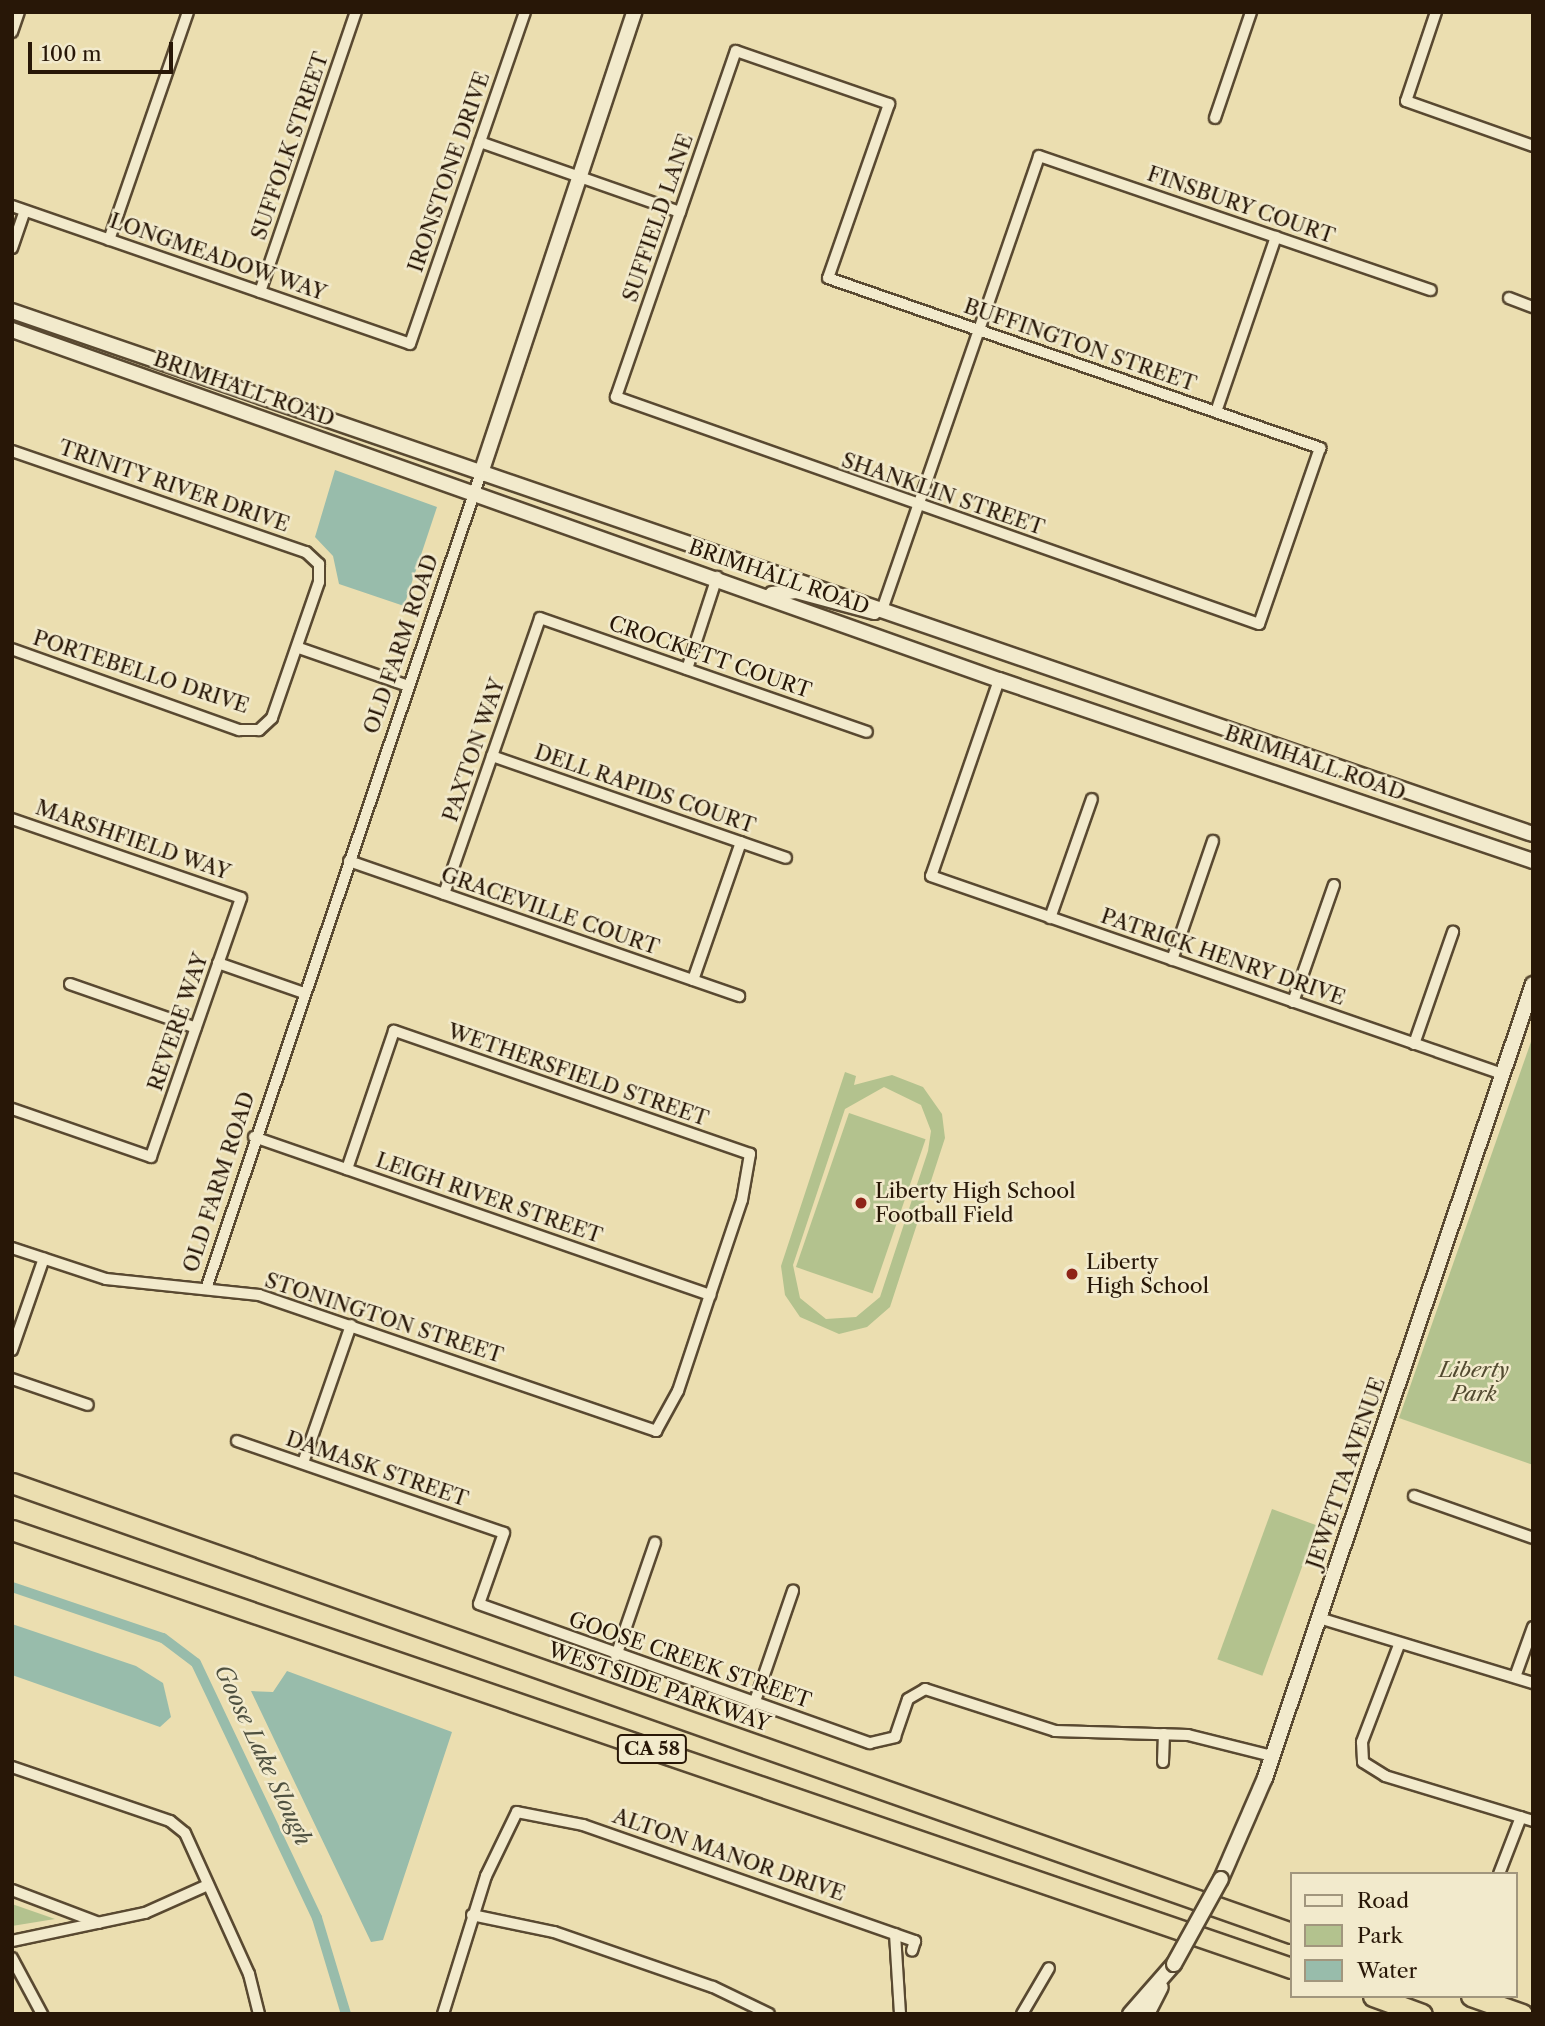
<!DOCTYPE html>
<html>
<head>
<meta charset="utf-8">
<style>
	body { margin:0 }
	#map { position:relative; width:1545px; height:2026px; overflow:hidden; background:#ebdeb0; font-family:"Libre Caslon Text",serif }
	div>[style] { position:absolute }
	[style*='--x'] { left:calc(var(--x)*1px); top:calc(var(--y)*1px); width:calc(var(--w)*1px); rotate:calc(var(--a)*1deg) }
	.green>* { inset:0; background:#b3c28e; transform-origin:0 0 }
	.water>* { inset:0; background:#98bcab }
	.canal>* { height:10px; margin:-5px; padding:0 5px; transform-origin:5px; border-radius:5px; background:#98bcab }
	.roads { filter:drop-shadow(2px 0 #594931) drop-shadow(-2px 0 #594931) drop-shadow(0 2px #594931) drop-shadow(0 -2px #594931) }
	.minor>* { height:10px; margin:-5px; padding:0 5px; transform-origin:5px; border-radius:5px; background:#f2eacc }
	.tertiary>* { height:14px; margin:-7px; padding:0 7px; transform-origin:7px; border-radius:7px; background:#f2eacc }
	.motorway>* { height:19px; margin:-9.5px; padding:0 9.5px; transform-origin:9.5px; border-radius:9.5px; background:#ebdeb0 }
	.bridges { filter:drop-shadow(2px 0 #594931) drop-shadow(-2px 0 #594931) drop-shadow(0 2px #594931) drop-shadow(0 -2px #594931) }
	.tertiary-bridge>* { height:14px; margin:-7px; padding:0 7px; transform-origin:7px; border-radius:7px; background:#f2eacc }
	.dots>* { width:19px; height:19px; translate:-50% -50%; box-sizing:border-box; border:4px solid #f2eacc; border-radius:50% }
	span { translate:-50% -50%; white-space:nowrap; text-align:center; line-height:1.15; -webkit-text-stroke:5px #f2eacc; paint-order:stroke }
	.shield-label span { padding:2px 5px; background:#f2eacc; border:2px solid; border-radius:5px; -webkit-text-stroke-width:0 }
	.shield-label { font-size:19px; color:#281707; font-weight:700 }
	.street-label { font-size:21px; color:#281707 }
	.poi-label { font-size:21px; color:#281707 }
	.left { translate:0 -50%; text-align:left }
	.park-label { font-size:21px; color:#524a30; font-style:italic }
	.water-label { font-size:23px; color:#4f5140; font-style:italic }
	.frame { position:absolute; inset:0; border:14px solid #281707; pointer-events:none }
	.legend { position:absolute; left:1290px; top:1872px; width:228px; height:126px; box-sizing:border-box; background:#f2eacc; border:2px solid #a1967d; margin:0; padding:9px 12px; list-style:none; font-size:21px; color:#281707 }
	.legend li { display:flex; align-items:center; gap:14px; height:35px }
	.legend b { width:35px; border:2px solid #a1967d }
	.scale { position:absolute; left:28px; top:42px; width:145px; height:32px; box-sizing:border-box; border:4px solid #281707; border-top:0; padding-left:9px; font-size:21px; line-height:24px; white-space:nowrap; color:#281707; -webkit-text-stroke:5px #f2eacc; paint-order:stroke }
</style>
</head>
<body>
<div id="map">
	<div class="green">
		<div style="clip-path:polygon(1533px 1036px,1533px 1465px,1399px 1418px)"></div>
		<div style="clip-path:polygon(evenodd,845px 1072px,856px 1076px,854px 1085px,892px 1075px,923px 1087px,942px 1114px,945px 1138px,890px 1307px,867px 1327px,839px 1334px,800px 1317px,785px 1295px,781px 1266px,845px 1072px,884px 1087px,921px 1105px,931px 1131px,928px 1151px,880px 1297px,856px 1317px,826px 1319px,800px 1298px,793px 1265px,845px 1109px,884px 1087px)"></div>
		<div style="left:849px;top:1113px;width:81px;height:163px;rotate:19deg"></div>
		<div style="left:1272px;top:1509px;width:48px;height:160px;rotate:20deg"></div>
		<div style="clip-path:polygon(12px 1904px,55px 1919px,12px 1926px)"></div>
	</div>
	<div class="water">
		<div style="clip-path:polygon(335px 470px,437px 507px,404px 606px,339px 584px,333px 556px,315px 537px)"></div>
		<div style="clip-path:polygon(12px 1624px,136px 1666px,163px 1683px,171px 1717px,160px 1727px,12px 1675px)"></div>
		<div style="clip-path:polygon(287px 1671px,452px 1732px,383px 1940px,371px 1942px,251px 1691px,273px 1692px)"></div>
	</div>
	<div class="canal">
		<div style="--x:12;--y:1587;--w:159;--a:18.7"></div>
		<div style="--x:163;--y:1638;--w:41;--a:37.1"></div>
		<div style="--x:196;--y:1663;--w:282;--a:64.6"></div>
		<div style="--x:317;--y:1918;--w:100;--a:73.2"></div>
	</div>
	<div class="roads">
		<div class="minor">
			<div style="--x:1436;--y:12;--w:94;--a:108.6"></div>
			<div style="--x:1406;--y:101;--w:135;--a:19.5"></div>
			<div style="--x:12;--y:32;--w:21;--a:-71"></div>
			<div style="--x:736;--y:51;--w:162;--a:19.1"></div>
			<div style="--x:889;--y:104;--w:184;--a:109.3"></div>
			<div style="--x:828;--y:278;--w:521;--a:19.06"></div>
			<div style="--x:1320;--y:448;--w:186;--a:109.1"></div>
			<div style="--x:1259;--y:624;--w:682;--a:-160.56"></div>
			<div style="--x:616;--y:397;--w:366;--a:-70.9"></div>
			<div style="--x:1215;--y:118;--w:112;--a:-71.2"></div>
			<div style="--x:480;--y:142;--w:212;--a:19.3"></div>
			<div style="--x:12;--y:206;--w:421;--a:19.1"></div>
			<div style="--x:410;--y:344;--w:351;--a:-70.9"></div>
			<div style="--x:109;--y:240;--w:241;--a:-70.9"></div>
			<div style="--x:12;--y:248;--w:39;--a:-71"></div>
			<div style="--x:260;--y:292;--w:296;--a:-71.1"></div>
			<div style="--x:1509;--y:298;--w:26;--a:21"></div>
			<div style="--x:1216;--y:412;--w:185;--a:-71.1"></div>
			<div style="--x:12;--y:451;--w:311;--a:19"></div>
			<div style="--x:306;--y:552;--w:18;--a:43"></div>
			<div style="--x:319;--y:564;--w:18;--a:90"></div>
			<div style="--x:319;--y:582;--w:144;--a:109.1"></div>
			<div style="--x:272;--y:718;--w:18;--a:137"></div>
			<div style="--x:259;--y:730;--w:20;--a:180"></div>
			<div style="--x:239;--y:730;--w:241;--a:-160.4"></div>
			<div style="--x:882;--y:610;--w:480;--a:-70.9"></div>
			<div style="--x:1039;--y:156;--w:414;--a:18.9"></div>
			<div style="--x:299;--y:648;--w:115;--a:19.2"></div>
			<div style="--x:687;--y:669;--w:97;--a:-71.9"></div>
			<div style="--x:999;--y:680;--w:207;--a:109.1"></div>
			<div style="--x:931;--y:876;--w:604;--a:19.12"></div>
			<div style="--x:492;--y:756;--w:311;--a:19.1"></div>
			<div style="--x:12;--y:819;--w:242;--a:19"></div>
			<div style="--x:241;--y:898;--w:274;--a:109.2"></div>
			<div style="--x:151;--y:1157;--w:147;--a:-160.9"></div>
			<div style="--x:349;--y:861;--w:413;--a:19.1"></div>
			<div style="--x:444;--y:894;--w:292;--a:-70.8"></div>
			<div style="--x:540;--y:618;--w:346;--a:19.2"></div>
			<div style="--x:1050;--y:918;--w:126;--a:-70.6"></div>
			<div style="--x:1172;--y:960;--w:126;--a:-71"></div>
			<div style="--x:218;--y:963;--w:91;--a:19.2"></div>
			<div style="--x:693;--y:980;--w:146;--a:-70.8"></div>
			<div style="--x:70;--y:984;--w:133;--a:19.2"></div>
			<div style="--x:1293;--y:1002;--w:124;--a:-70.7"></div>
			<div style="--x:1414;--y:1044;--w:119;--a:-70.8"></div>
			<div style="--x:254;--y:1137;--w:483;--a:19.1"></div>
			<div style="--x:12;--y:1248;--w:99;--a:18.3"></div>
			<div style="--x:106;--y:1279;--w:154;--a:6"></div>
			<div style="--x:259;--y:1295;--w:420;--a:18.9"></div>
			<div style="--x:656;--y:1431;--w:46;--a:-61.2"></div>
			<div style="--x:678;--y:1391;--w:101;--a:-71.6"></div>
			<div style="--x:710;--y:1295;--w:100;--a:-71.4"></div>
			<div style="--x:742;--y:1200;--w:47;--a:-80.1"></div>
			<div style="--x:750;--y:1154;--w:377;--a:-160.9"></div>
			<div style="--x:394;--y:1031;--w:146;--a:108.8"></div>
			<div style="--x:206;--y:1289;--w:864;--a:-71.38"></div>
			<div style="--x:12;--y:1350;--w:97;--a:-70.8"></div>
			<div style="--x:12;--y:1379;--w:80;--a:18.9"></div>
			<div style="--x:237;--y:1441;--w:282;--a:19"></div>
			<div style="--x:504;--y:1533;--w:75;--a:109.4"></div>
			<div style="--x:479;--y:1604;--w:415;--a:19.6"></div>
			<div style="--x:870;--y:1743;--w:26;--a:-13"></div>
			<div style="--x:895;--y:1737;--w:40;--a:-71.1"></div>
			<div style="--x:908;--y:1699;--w:20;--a:-30"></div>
			<div style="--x:925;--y:1689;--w:137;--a:17.9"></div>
			<div style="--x:1055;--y:1731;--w:133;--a:1.7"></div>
			<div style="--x:1188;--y:1735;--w:87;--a:14"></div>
			<div style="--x:303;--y:1463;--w:146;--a:-70.8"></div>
			<div style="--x:1414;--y:1496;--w:126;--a:19.4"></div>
			<div style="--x:1319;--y:1618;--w:224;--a:16.9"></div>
			<div style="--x:1399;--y:1645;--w:104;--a:110.9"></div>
			<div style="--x:1362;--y:1742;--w:20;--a:87"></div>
			<div style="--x:1363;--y:1762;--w:26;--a:32"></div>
			<div style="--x:1385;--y:1776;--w:155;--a:16.9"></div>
			<div style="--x:616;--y:1656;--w:120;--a:-71"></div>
			<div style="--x:1515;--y:1677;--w:53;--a:-70.2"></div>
			<div style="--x:754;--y:1704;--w:120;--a:-71"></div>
			<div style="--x:1163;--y:1762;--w:28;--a:-88"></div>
			<div style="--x:12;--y:1767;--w:167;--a:18.9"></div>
			<div style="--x:170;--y:1821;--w:19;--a:39"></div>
			<div style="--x:185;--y:1833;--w:155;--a:65.6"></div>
			<div style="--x:249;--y:1974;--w:41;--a:76"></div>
			<div style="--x:1499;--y:1874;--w:61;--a:-68.9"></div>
			<div style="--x:12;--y:1890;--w:93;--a:20.8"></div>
			<div style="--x:472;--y:1915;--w:84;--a:11.7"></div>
			<div style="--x:554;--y:1932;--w:168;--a:19.1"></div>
			<div style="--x:713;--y:1987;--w:62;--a:25.7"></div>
			<div style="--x:895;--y:1934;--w:80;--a:86.4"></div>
			<div style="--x:12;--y:1941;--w:136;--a:-11.9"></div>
			<div style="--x:145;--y:1913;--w:69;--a:-24"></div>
			<div style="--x:12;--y:1958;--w:64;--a:61.8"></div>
			<div style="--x:443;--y:2014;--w:145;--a:-72.7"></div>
			<div style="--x:486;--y:1876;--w:71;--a:-64.2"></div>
			<div style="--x:517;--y:1812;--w:67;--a:11.1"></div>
			<div style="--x:583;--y:1825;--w:352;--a:19.3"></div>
			<div style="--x:915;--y:1941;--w:10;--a:107"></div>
			<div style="--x:1022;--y:2014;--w:53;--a:-59.6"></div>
		</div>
		<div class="tertiary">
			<div style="--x:12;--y:311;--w:1608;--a:18.98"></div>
			<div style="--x:12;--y:330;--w:1047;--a:19.53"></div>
			<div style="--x:999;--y:680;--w:564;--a:18.72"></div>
			<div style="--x:482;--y:470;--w:483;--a:-71.6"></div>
			<div style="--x:772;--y:594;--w:24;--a:-7"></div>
			<div style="--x:796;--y:591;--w:81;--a:15.1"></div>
			<div style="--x:1221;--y:1879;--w:110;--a:-66.5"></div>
			<div style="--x:1265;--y:1778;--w:838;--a:-71.35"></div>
			<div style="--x:1130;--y:2014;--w:67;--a:-48.7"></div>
			<div style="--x:1147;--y:2014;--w:30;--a:-63"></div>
		</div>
		<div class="motorway">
			<div style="--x:12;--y:1483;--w:1356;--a:19.38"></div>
			<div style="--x:12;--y:1530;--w:1352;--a:18.9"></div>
			<div style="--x:1373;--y:1996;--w:52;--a:20.2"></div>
			<div style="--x:1471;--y:1996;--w:54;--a:19.4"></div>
		</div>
	</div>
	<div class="bridges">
		<div class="tertiary-bridge">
			<div style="--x:1174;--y:1964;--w:97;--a:-61.1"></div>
		</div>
	</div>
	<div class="dots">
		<div style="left:861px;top:1203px;background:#8f2418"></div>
		<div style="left:1072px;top:1274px;background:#8f2418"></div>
	</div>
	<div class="shield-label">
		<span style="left:652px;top:1749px">CA 58</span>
	</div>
	<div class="street-label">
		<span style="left:290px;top:146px;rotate:-71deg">SUFFOLK STREET</span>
		<span style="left:449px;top:172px;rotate:-71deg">IRONSTONE DRIVE</span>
		<span style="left:1241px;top:205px;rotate:19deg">FINSBURY COURT</span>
		<span style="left:658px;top:218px;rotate:-71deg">SUFFIELD LANE</span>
		<span style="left:218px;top:257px;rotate:19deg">LONGMEADOW WAY</span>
		<span style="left:1080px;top:345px;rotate:19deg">BUFFINGTON STREET</span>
		<span style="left:244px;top:389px;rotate:19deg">BRIMHALL ROAD</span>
		<span style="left:174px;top:486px;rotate:19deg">TRINITY RIVER DRIVE</span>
		<span style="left:943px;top:494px;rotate:19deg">SHANKLIN STREET</span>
		<span style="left:779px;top:577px;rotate:19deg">BRIMHALL ROAD</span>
		<span style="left:401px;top:644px;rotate:-71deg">OLD FARM ROAD</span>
		<span style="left:710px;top:657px;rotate:19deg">CROCKETT COURT</span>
		<span style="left:141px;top:672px;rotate:18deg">PORTEBELLO DRIVE</span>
		<span style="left:474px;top:750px;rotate:-71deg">PAXTON WAY</span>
		<span style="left:1315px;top:763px;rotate:19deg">BRIMHALL ROAD</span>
		<span style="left:645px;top:789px;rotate:19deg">DELL RAPIDS COURT</span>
		<span style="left:133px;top:840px;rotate:19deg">MARSHFIELD WAY</span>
		<span style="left:550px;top:911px;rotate:19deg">GRACEVILLE COURT</span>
		<span style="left:1223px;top:957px;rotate:19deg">PATRICK HENRY DRIVE</span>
		<span style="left:178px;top:1022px;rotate:-71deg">REVERE WAY</span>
		<span style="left:578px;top:1075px;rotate:19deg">WETHERSFIELD STREET</span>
		<span style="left:219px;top:1182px;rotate:-72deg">OLD FARM ROAD</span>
		<span style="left:489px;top:1198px;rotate:19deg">LEIGH RIVER STREET</span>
		<span style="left:384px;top:1318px;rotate:18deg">STONINGTON STREET</span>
		<span style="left:377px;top:1469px;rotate:19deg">DAMASK STREET</span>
		<span style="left:1346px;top:1473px;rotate:-71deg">JEWETTA AVENUE</span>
		<span style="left:690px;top:1660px;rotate:19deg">GOOSE CREEK STREET</span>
		<span style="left:659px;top:1687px;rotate:19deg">WESTSIDE PARKWAY</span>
		<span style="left:729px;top:1855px;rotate:19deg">ALTON MANOR DRIVE</span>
	</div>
	<div class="poi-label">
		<span class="left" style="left:875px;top:1203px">Liberty High School<br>Football Field</span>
		<span class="left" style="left:1086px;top:1274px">Liberty<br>High School</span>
	</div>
	<div class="park-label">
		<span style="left:1474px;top:1382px">Liberty<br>Park</span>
	</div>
	<div class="water-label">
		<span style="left:263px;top:1755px;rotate:65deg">Goose Lake Slough</span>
	</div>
	<div class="frame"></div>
	<ul class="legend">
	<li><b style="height:9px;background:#f2eacc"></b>Road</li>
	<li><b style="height:19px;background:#b3c28e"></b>Park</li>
	<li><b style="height:19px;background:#98bcab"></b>Water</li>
	</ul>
	<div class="scale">100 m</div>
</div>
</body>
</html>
